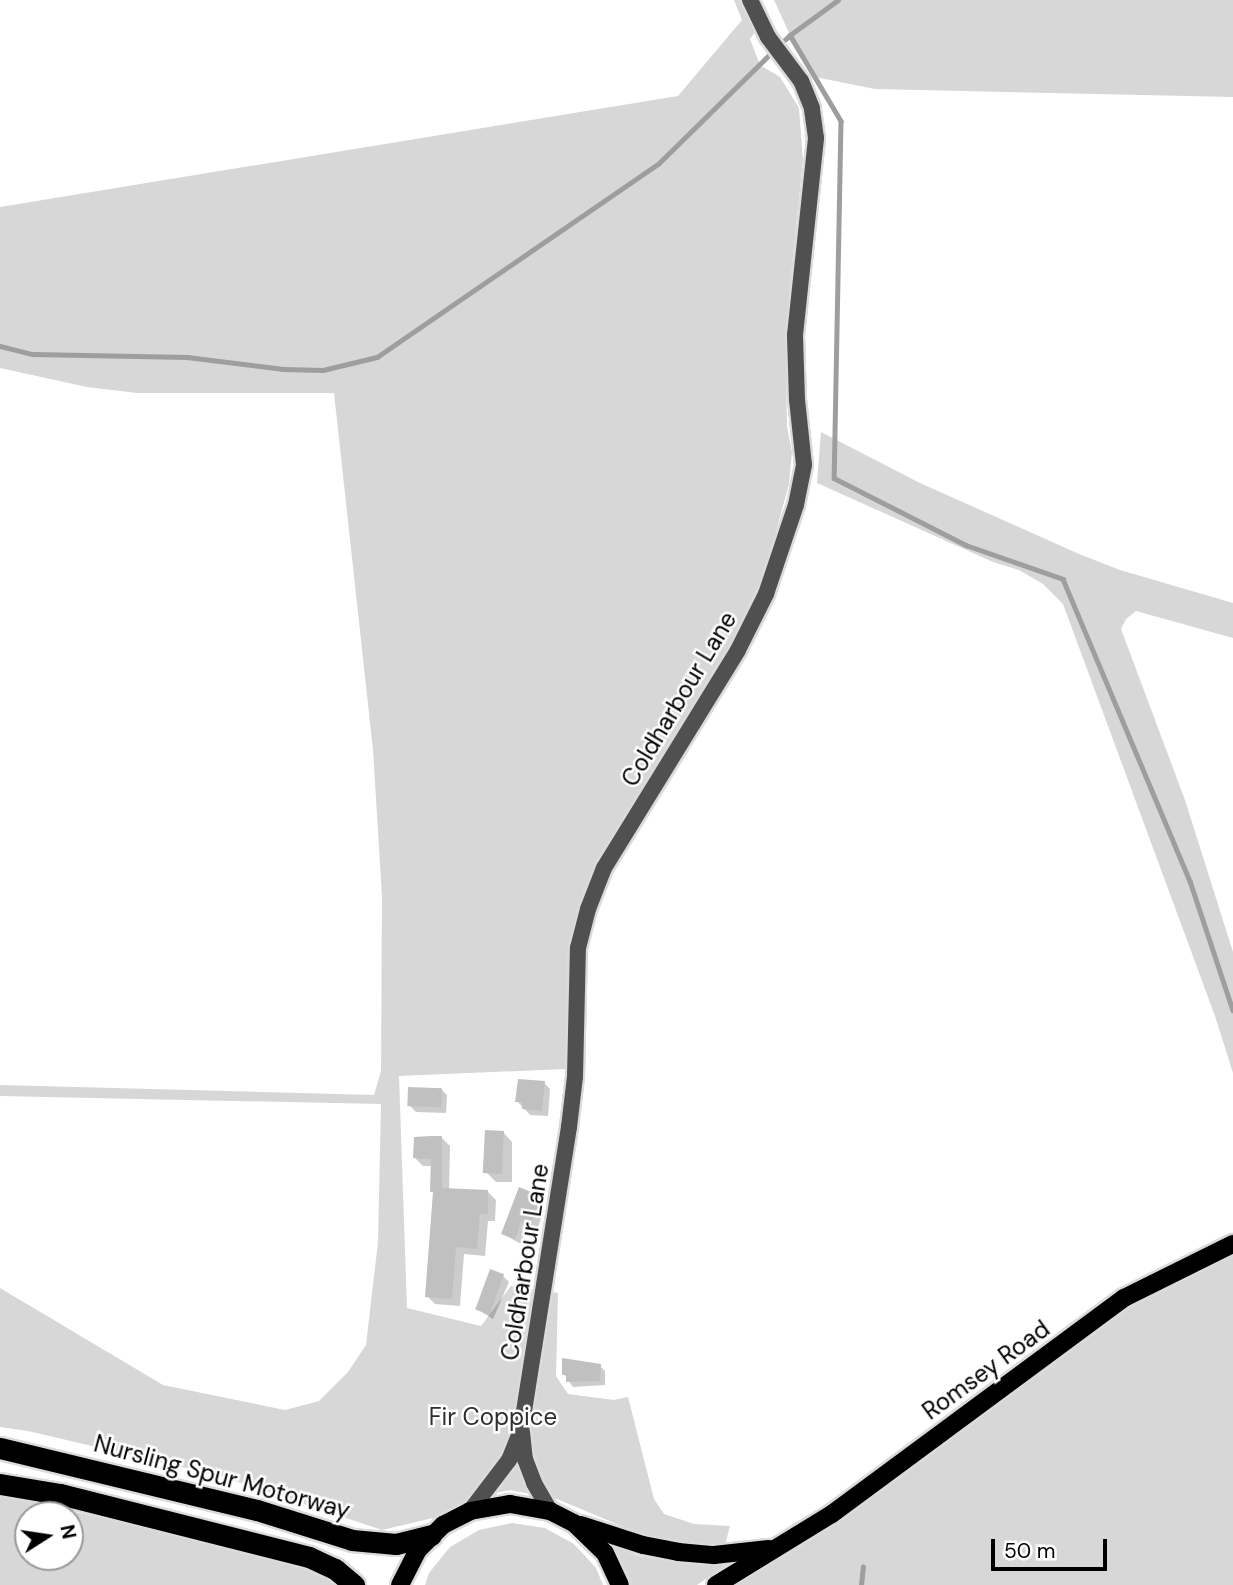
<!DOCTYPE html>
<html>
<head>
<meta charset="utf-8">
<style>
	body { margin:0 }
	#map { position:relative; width:1233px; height:1585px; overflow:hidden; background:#fff; font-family:"DM Sans",sans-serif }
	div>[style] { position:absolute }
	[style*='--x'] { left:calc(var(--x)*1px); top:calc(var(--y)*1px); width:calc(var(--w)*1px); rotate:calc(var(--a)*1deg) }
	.green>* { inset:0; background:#d7d7d7 }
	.shadow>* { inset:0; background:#0003 }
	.stream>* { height:4.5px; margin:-2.25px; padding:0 2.25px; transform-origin:2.25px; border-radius:2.25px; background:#9e9e9e }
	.building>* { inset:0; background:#c0c0c0; transform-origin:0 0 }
	.roads { filter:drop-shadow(2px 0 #dbdbdb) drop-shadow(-2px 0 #dbdbdb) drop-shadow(0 2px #dbdbdb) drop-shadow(0 -2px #dbdbdb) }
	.minor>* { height:16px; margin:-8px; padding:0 8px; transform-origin:8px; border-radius:8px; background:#505050 }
	.major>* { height:18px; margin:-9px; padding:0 9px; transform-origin:9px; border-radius:9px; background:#000 }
	.highway>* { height:21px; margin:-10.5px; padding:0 10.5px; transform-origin:10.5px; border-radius:10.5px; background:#000 }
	span { translate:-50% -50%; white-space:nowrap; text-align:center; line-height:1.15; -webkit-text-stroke:5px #fff; paint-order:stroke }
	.street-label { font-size:24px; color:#000 }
	.park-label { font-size:24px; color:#2e2e2e }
	.north { position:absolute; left:14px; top:1501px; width:70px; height:70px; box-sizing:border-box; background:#fff; border:2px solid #999; border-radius:50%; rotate:78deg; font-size:19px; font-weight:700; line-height:28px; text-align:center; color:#000 }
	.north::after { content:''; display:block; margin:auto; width:24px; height:32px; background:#000; clip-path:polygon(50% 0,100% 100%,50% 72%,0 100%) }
	.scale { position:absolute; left:991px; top:1539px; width:116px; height:32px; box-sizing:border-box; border:4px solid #000; border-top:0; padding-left:9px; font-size:21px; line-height:24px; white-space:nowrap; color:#000; -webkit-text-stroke:5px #fff; paint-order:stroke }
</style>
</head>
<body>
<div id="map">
	<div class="green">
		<div style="clip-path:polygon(734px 0,741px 0,756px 31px,750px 39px,760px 65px,780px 77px,799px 108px,803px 160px,789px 296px,786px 375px,787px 426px,792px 452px,789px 484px,765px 572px,725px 654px,600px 862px,578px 910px,566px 1069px,399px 1076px,407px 1308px,481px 1326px,511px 1286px,558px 1293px,556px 1376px,568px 1394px,614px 1400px,628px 1397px,654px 1499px,664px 1514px,694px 1524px,730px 1526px,725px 1545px,681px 1544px,650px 1538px,557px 1499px,510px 1490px,471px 1498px,437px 1517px,382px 1530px,220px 1476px,28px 1431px,0 1427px,0 1288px,163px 1385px,285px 1410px,319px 1401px,348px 1372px,366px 1345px,378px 1242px,381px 1104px,0 1096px,0 1085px,374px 1095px,381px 1071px,382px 896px,373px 750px,334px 393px,137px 393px,87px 387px,0 368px,0 207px,678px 96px,742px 20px)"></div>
		<div style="clip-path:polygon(774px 0,1233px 0,1233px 97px,875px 89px,815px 77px,790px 35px)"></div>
		<div style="clip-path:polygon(821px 432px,920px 483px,1079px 554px,1120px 570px,1233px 603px,1233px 638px,1136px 611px,1126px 619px,1121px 629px,1185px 800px,1233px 952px,1233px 1073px,1215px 1016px,1063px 604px,1043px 584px,1019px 570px,993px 562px,817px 483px)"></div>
		<div style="clip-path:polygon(1233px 1255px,1233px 1585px,736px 1585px,1128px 1306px)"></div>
		<div style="clip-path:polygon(evenodd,0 1495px,260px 1554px,327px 1576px,336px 1585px,0 1585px,0 1495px,28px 1515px,70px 1515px,70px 1557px,28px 1557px,28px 1515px)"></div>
		<div style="clip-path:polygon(512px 1523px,545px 1528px,574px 1544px,596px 1568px,603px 1585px,425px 1585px,429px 1573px,450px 1547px,479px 1530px)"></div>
		<div style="clip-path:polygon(609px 1544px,638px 1556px,683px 1563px,727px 1564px,697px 1585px,628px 1585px)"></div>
	</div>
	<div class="shadow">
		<div style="clip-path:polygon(544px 1083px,550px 1089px,548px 1116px,530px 1115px,517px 1101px)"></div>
		<div style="clip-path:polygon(441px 1089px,447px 1095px,446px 1113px,416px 1112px,410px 1106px)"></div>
		<div style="clip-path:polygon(503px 1132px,512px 1142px,512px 1182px,496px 1182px,486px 1172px)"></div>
		<div style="clip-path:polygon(442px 1138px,450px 1146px,449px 1190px,488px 1192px,496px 1200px,495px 1221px,488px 1221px,485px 1256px,464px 1254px,460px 1306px,435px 1304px,427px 1296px,435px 1194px,432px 1166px,423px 1166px,415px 1158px)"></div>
		<div style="clip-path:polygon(530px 1193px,536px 1199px,534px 1203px,544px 1210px,537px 1230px,527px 1227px,521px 1244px,503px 1234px)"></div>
		<div style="clip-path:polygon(503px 1276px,509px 1282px,493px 1319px,475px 1308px)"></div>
		<div style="clip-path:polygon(600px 1366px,605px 1371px,605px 1385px,573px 1387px,564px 1374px)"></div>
	</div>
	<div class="stream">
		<div style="--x:790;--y:35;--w:59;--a:-36.1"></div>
		<div style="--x:779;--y:45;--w:15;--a:-42"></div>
		<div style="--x:790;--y:35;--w:100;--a:59.3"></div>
		<div style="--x:841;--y:121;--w:357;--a:91.1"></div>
		<div style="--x:834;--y:478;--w:148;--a:26.9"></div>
		<div style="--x:966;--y:545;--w:103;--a:19.3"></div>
		<div style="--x:1063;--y:579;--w:328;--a:67.2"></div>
		<div style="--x:1190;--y:881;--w:136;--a:71.6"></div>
		<div style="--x:0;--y:346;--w:34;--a:14"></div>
		<div style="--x:33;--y:354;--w:154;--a:1.1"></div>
		<div style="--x:187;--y:357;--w:97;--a:7.1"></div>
		<div style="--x:283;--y:369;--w:40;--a:1.4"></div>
		<div style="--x:323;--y:370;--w:56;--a:-13.5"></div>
		<div style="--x:377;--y:357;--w:342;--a:-34.5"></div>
		<div style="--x:659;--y:163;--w:160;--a:-44.5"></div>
		<div style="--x:861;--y:1585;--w:18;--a:-84"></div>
	</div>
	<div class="building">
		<div style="clip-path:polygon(518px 1079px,545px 1081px,542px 1111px,522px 1109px,522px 1102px,515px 1102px)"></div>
		<div style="left:408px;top:1087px;width:34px;height:19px;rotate:2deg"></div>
		<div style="left:485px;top:1130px;width:19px;height:43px;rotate:3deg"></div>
		<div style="clip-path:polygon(431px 1136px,442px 1136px,442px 1188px,488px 1190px,488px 1214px,480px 1214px,477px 1249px,456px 1247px,452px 1299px,425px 1297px,433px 1192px,430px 1192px,431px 1159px,413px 1158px,414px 1137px)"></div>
		<div style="clip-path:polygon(519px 1187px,531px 1192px,528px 1199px,539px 1203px,530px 1226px,521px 1222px,515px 1239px,501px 1234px)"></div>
		<div style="left:490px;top:1269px;width:15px;height:43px;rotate:20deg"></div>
		<div style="clip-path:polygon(562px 1358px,601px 1364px,600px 1381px,566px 1382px,566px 1375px,562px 1375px)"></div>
	</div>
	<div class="roads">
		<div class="minor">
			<div style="--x:522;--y:1432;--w:27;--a:84"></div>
			<div style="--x:525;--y:1459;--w:26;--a:69"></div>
			<div style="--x:534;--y:1483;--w:32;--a:60"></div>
			<div style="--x:470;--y:1511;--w:64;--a:-52.6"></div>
			<div style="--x:509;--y:1460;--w:32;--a:-68"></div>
			<div style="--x:521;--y:1430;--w:307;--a:-81"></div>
			<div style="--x:569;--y:1127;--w:50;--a:-83.2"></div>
			<div style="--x:575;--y:1077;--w:129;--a:-88.7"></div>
			<div style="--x:578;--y:948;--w:40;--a:-75.6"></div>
			<div style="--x:588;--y:909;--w:44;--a:-68.7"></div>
			<div style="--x:604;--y:868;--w:256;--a:-58.4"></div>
			<div style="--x:738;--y:650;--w:63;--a:-63.4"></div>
			<div style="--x:766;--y:594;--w:94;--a:-71.4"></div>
			<div style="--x:796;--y:505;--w:41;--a:-78.7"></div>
			<div style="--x:804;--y:465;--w:65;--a:-96.1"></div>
			<div style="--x:797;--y:400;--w:65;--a:-91.8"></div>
			<div style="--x:795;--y:335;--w:198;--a:-83.9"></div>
			<div style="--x:816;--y:138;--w:30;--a:-98"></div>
			<div style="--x:812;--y:108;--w:29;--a:-112"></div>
			<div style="--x:801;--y:81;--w:55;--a:-126.9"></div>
			<div style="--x:768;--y:37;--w:41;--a:-115.9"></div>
		</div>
		<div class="major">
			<div style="--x:581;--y:1525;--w:65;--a:17.9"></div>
			<div style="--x:643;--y:1545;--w:36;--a:11"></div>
			<div style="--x:678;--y:1552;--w:36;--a:5"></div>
			<div style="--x:714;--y:1555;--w:55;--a:-6.2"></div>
			<div style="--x:400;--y:1585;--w:38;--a:-63"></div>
			<div style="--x:417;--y:1551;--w:37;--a:-45"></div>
			<div style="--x:443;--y:1525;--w:30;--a:-27"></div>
			<div style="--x:470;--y:1511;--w:41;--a:-9.9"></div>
			<div style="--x:510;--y:1504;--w:41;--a:9.9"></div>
			<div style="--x:550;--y:1511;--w:27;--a:27"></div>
			<div style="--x:574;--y:1523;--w:43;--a:44.1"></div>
			<div style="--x:605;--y:1553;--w:35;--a:65"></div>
			<div style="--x:716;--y:1585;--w:136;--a:-31.5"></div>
			<div style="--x:832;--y:1514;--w:363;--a:-36.5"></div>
			<div style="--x:1124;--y:1298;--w:122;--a:-26.4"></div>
		</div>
		<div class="highway">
			<div style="--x:0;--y:1448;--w:264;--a:13.6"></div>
			<div style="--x:257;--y:1510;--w:100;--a:17.5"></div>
			<div style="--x:352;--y:1540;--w:44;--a:5.2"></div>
			<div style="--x:396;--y:1544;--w:36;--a:-14"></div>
			<div style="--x:0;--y:1484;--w:61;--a:9.5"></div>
			<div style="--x:60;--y:1494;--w:257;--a:14.2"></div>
			<div style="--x:309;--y:1557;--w:29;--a:25"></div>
			<div style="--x:335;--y:1569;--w:25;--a:40"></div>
		</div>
	</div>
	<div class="street-label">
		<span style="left:679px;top:699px;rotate:-59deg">Coldharbour Lane</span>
		<span style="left:525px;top:1262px;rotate:-81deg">Coldharbour Lane</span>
		<span style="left:986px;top:1370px;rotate:-36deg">Romsey Road</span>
		<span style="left:222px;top:1477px;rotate:15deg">Nursling Spur Motorway</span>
	</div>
	<div class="park-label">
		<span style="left:493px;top:1417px">Fir Coppice</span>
	</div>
	<div class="north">N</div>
	<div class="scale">50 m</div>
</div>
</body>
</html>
